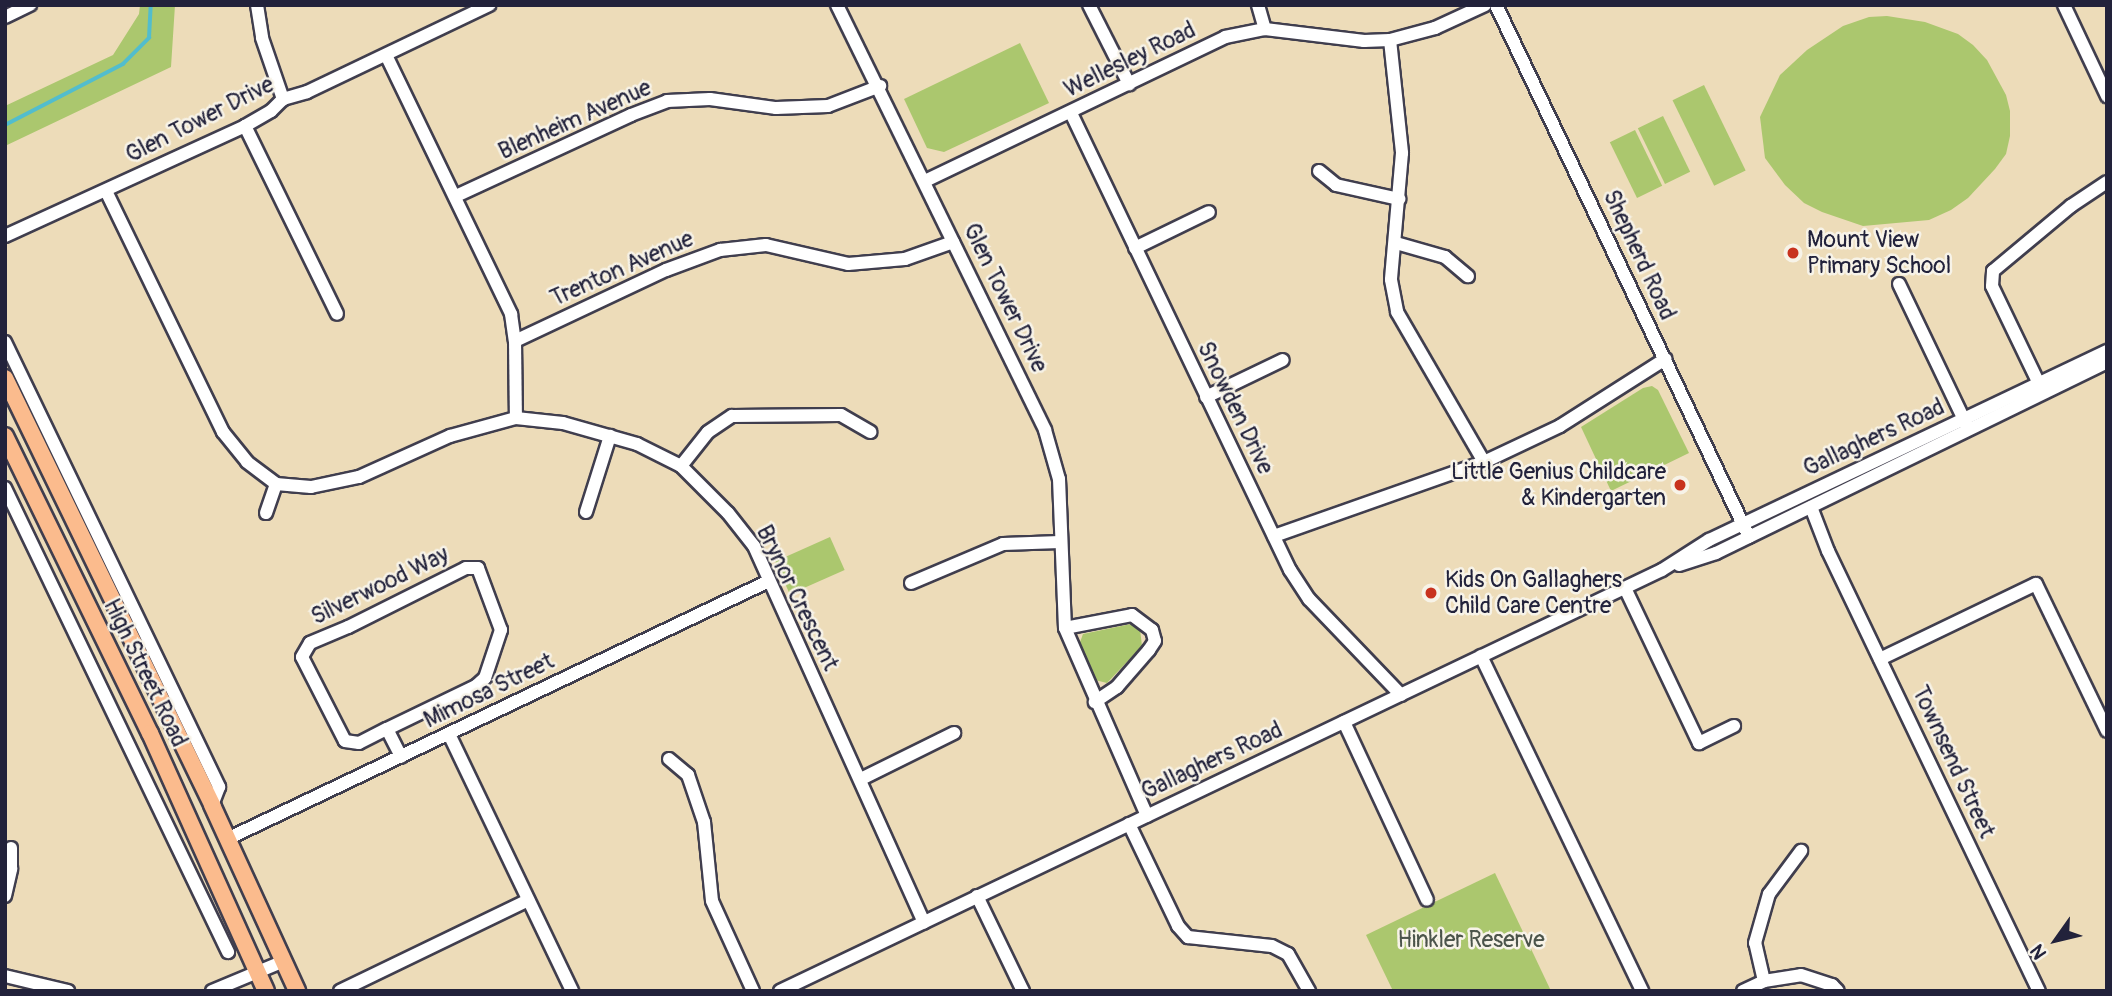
<!DOCTYPE html>
<html>
<head>
<meta charset="utf-8">
<style>
	body { margin:0 }
	#map { position:relative; width:2112px; height:996px; overflow:hidden; background:#eddcb9; font-family:Pangolin,sans-serif }
	div>[style] { position:absolute }
	[style*='--x'] { left:calc(var(--x)*1px); top:calc(var(--y)*1px); width:calc(var(--w)*1px); rotate:calc(var(--a)*1deg) }
	.green>* { inset:0; background:#abc76e; transform-origin:0 0 }
	.stream>* { height:3.5px; margin:-1.75px; padding:0 1.75px; transform-origin:1.75px; border-radius:1.75px; background:#52bdcd }
	.roads { filter:drop-shadow(2px 0 #403e4e) drop-shadow(-2px 0 #403e4e) drop-shadow(0 2px #403e4e) drop-shadow(0 -2px #403e4e) }
	.minor>* { height:12px; margin:-6px; padding:0 6px; transform-origin:6px; border-radius:6px; background:#fff }
	.major>* { height:16px; margin:-8px; padding:0 8px; transform-origin:8px; border-radius:8px; background:#fbbb8d }
	.dots>* { width:19px; height:19px; translate:-50% -50%; box-sizing:border-box; border:4px solid #f7f3e8; border-radius:50% }
	span { translate:-50% -50%; white-space:nowrap; text-align:center; line-height:1.15; -webkit-text-stroke:5px #f7f3e8; paint-order:stroke }
	.street-label { font-size:23px; color:#22223b }
	.poi-label { font-size:23px; color:#22223b }
	.left { translate:0 -50%; text-align:left }
	.right { translate:-100% -50%; text-align:right }
	.park-label { font-size:23px; color:#4b544a }
	.frame { position:absolute; inset:0; border:7px solid #22223b; pointer-events:none }
	.north { position:absolute; left:2021px; top:905px; width:70px; height:70px; -webkit-text-stroke:5px #f7f3e8; paint-order:stroke; rotate:236deg; font-size:19px; font-weight:700; line-height:28px; text-align:center; color:#22223b }
	.north::after { content:''; display:block; margin:auto; width:24px; height:32px; background:#22223b; clip-path:polygon(50% 0,100% 100%,50% 72%,0 100%) }
</style>
</head>
<body>
<div id="map">
	<div class="green">
		<div style="clip-path:polygon(140px 5px,175px 5px,171px 67px,5px 146px,5px 106px,113px 55px,139px 14px)"></div>
		<div style="clip-path:polygon(1887px 16px,1925px 22px,1958px 34px,1973px 45px,1987px 60px,2006px 95px,2010px 111px,2010px 136px,2006px 154px,1995px 169px,1968px 198px,1951px 210px,1929px 220px,1863px 226px,1822px 212px,1804px 203px,1785px 185px,1765px 158px,1760px 117px,1780px 75px,1807px 50px,1843px 26px,1869px 17px)"></div>
		<div style="clip-path:polygon(1020px 43px,1049px 103px,944px 152px,927px 148px,904px 99px)"></div>
		<div style="left:1704px;top:85px;width:95px;height:35px;rotate:64deg"></div>
		<div style="left:1663px;top:116px;width:62px;height:28px;rotate:64deg"></div>
		<div style="left:1635px;top:130px;width:62px;height:28px;rotate:64deg"></div>
		<div style="clip-path:polygon(1652px 386px,1658px 390px,1689px 453px,1611px 491px,1581px 427px,1643px 388px)"></div>
		<div style="left:830px;top:537px;width:36px;height:60px;rotate:66deg"></div>
		<div style="clip-path:polygon(1131px 624px,1140px 629px,1142px 646px,1107px 683px,1091px 679px,1079px 645px,1083px 634px)"></div>
		<div style="clip-path:polygon(1495px 873px,1551px 991px,1393px 991px,1366px 935px)"></div>
	</div>
	<div class="stream">
		<div style="--x:5;--y:125;--w:133;--a:-27.3"></div>
		<div style="--x:123;--y:64;--w:37;--a:-45"></div>
		<div style="--x:149;--y:38;--w:33;--a:-87"></div>
	</div>
	<div class="roads">
		<div class="minor">
			<div style="--x:257;--y:5;--w:33;--a:81"></div>
			<div style="--x:262;--y:38;--w:65;--a:71"></div>
			<div style="--x:837;--y:5;--w:473;--a:63.9"></div>
			<div style="--x:1045;--y:430;--w:51;--a:74.1"></div>
			<div style="--x:1059;--y:479;--w:149;--a:87.7"></div>
			<div style="--x:1065;--y:628;--w:205;--a:66.4"></div>
			<div style="--x:1089;--y:5;--w:89;--a:63.1"></div>
			<div style="--x:1258;--y:5;--w:25;--a:74"></div>
			<div style="--x:1496;--y:5;--w:589;--a:64.57"></div>
			<div style="--x:2064;--y:5;--w:101;--a:64.7"></div>
			<div style="--x:5;--y:17;--w:28;--a:-26"></div>
			<div style="--x:1390;--y:40;--w:114;--a:83.9"></div>
			<div style="--x:1402;--y:153;--w:127;--a:95"></div>
			<div style="--x:1391;--y:280;--w:33;--a:79"></div>
			<div style="--x:1397;--y:312;--w:173;--a:59.9"></div>
			<div style="--x:386;--y:55;--w:288;--a:64.2"></div>
			<div style="--x:511;--y:314;--w:27;--a:82"></div>
			<div style="--x:515;--y:341;--w:77;--a:89.3"></div>
			<div style="--x:1071;--y:113;--w:507;--a:64.4"></div>
			<div style="--x:1290;--y:570;--w:35;--a:57"></div>
			<div style="--x:1309;--y:599;--w:133;--a:46.2"></div>
			<div style="--x:245;--y:126;--w:209;--a:63.9"></div>
			<div style="--x:1319;--y:171;--w:22;--a:39"></div>
			<div style="--x:1336;--y:185;--w:65;--a:12.5"></div>
			<div style="--x:925;--y:181;--w:333;--a:-25.6"></div>
			<div style="--x:1225;--y:37;--w:41;--a:-11.3"></div>
			<div style="--x:1265;--y:29;--w:100;--a:6.9"></div>
			<div style="--x:1364;--y:41;--w:26;--a:-2"></div>
			<div style="--x:1390;--y:40;--w:47;--a:-14.9"></div>
			<div style="--x:1435;--y:28;--w:55;--a:-24.7"></div>
			<div style="--x:106;--y:191;--w:268;--a:64.1"></div>
			<div style="--x:223;--y:432;--w:38;--a:51"></div>
			<div style="--x:247;--y:462;--w:36;--a:37"></div>
			<div style="--x:276;--y:484;--w:35;--a:5"></div>
			<div style="--x:311;--y:487;--w:49;--a:-11.8"></div>
			<div style="--x:359;--y:477;--w:100;--a:-24.3"></div>
			<div style="--x:450;--y:436;--w:68;--a:-15.3"></div>
			<div style="--x:516;--y:418;--w:47;--a:6.1"></div>
			<div style="--x:563;--y:423;--w:77;--a:15.8"></div>
			<div style="--x:637;--y:444;--w:49;--a:26.6"></div>
			<div style="--x:681;--y:466;--w:66;--a:45"></div>
			<div style="--x:728;--y:513;--w:42;--a:51.8"></div>
			<div style="--x:754;--y:546;--w:413;--a:65.7"></div>
			<div style="--x:456;--y:196;--w:193;--a:-24.8"></div>
			<div style="--x:631;--y:115;--w:39;--a:-21"></div>
			<div style="--x:667;--y:101;--w:43;--a:-2.7"></div>
			<div style="--x:710;--y:99;--w:67;--a:7.8"></div>
			<div style="--x:776;--y:108;--w:52;--a:-2.2"></div>
			<div style="--x:828;--y:106;--w:56;--a:-21"></div>
			<div style="--x:5;--y:236;--w:264;--a:-24.6"></div>
			<div style="--x:245;--y:126;--w:30;--a:-30"></div>
			<div style="--x:271;--y:111;--w:17;--a:-45"></div>
			<div style="--x:283;--y:99;--w:25;--a:-16"></div>
			<div style="--x:307;--y:92;--w:202;--a:-25.5"></div>
			<div style="--x:1396;--y:243;--w:51;--a:15.9"></div>
			<div style="--x:1445;--y:257;--w:30;--a:40"></div>
			<div style="--x:1135;--y:248;--w:82;--a:-25.9"></div>
			<div style="--x:1899;--y:284;--w:157;--a:64.4"></div>
			<div style="--x:515;--y:341;--w:167;--a:-25.2"></div>
			<div style="--x:666;--y:270;--w:58;--a:-20.3"></div>
			<div style="--x:720;--y:250;--w:46;--a:-6.2"></div>
			<div style="--x:766;--y:245;--w:84;--a:13"></div>
			<div style="--x:848;--y:264;--w:57;--a:-5"></div>
			<div style="--x:905;--y:259;--w:51;--a:-19.5"></div>
			<div style="--x:5;--y:342;--w:494;--a:64.3"></div>
			<div style="--x:219;--y:787;--w:19;--a:111"></div>
			<div style="--x:2042;--y:390;--w:115;--a:-115.7"></div>
			<div style="--x:1992;--y:286;--w:15;--a:-86"></div>
			<div style="--x:1993;--y:271;--w:102;--a:-39.8"></div>
			<div style="--x:2071;--y:206;--w:43;--a:-33.7"></div>
			<div style="--x:1206;--y:397;--w:85;--a:-25.7"></div>
			<div style="--x:681;--y:466;--w:43;--a:-51.5"></div>
			<div style="--x:708;--y:432;--w:29;--a:-34"></div>
			<div style="--x:732;--y:416;--w:109;--a:-0.5"></div>
			<div style="--x:841;--y:415;--w:34;--a:30"></div>
			<div style="--x:5;--y:488;--w:515;--a:64.33"></div>
			<div style="--x:1811;--y:507;--w:47;--a:68.9"></div>
			<div style="--x:1828;--y:551;--w:488;--a:64.4"></div>
			<div style="--x:586;--y:512;--w:80;--a:-72.5"></div>
			<div style="--x:266;--y:513;--w:31;--a:-71"></div>
			<div style="--x:1274;--y:536;--w:223;--a:-19.4"></div>
			<div style="--x:1484;--y:462;--w:84;--a:-25.3"></div>
			<div style="--x:1560;--y:426;--w:125;--a:-32.5"></div>
			<div style="--x:1679;--y:565;--w:39;--a:-18"></div>
			<div style="--x:1716;--y:553;--w:435;--a:-26"></div>
			<div style="--x:911;--y:583;--w:100;--a:-23"></div>
			<div style="--x:1003;--y:544;--w:57;--a:-2"></div>
			<div style="--x:1625;--y:588;--w:172;--a:64.5"></div>
			<div style="--x:1699;--y:743;--w:39;--a:-26"></div>
			<div style="--x:1065;--y:628;--w:68;--a:-11"></div>
			<div style="--x:1132;--y:615;--w:25;--a:37"></div>
			<div style="--x:1152;--y:630;--w:11;--a:75"></div>
			<div style="--x:1155;--y:641;--w:11;--a:124"></div>
			<div style="--x:1149;--y:650;--w:49;--a:130.9"></div>
			<div style="--x:1117;--y:687;--w:27;--a:146"></div>
			<div style="--x:1481;--y:656;--w:372;--a:64.3"></div>
			<div style="--x:1880;--y:659;--w:173;--a:-25.7"></div>
			<div style="--x:2036;--y:584;--w:163;--a:64.2"></div>
			<div style="--x:1344;--y:722;--w:196;--a:65"></div>
			<div style="--x:387;--y:729;--w:99;--a:-25.8"></div>
			<div style="--x:476;--y:686;--w:12;--a:-42"></div>
			<div style="--x:485;--y:678;--w:51;--a:-71.6"></div>
			<div style="--x:501;--y:630;--w:66;--a:-110.4"></div>
			<div style="--x:478;--y:568;--w:12;--a:180"></div>
			<div style="--x:466;--y:568;--w:132;--a:153.4"></div>
			<div style="--x:348;--y:627;--w:41;--a:157.2"></div>
			<div style="--x:310;--y:643;--w:16;--a:120"></div>
			<div style="--x:302;--y:657;--w:94;--a:62.9"></div>
			<div style="--x:345;--y:741;--w:14;--a:8"></div>
			<div style="--x:359;--y:743;--w:31;--a:-27"></div>
			<div style="--x:387;--y:729;--w:31;--a:63"></div>
			<div style="--x:449;--y:734;--w:285;--a:64.4"></div>
			<div style="--x:669;--y:759;--w:25;--a:40"></div>
			<div style="--x:688;--y:775;--w:50;--a:71.2"></div>
			<div style="--x:704;--y:822;--w:79;--a:84.2"></div>
			<div style="--x:712;--y:901;--w:99;--a:65.5"></div>
			<div style="--x:861;--y:779;--w:104;--a:-26.3"></div>
			<div style="--x:1129;--y:824;--w:113;--a:64.3"></div>
			<div style="--x:1178;--y:926;--w:15;--a:48"></div>
			<div style="--x:1188;--y:937;--w:84;--a:6.1"></div>
			<div style="--x:1272;--y:946;--w:18;--a:27"></div>
			<div style="--x:1288;--y:954;--w:43;--a:60.4"></div>
			<div style="--x:227;--y:839;--w:600;--a:-25.46"></div>
			<div style="--x:5;--y:896;--w:28;--a:-77"></div>
			<div style="--x:11;--y:869;--w:21;--a:-90"></div>
			<div style="--x:977;--y:896;--w:106;--a:64.2"></div>
			<div style="--x:5;--y:976;--w:65;--a:13.4"></div>
			<div style="--x:1764;--y:981;--w:39;--a:-103"></div>
			<div style="--x:1755;--y:943;--w:51;--a:-74.1"></div>
			<div style="--x:1769;--y:894;--w:54;--a:-53.3"></div>
			<div style="--x:212;--y:991;--w:78;--a:-22.6"></div>
			<div style="--x:340;--y:991;--w:209;--a:-25.8"></div>
			<div style="--x:780;--y:991;--w:977;--a:-25.52"></div>
			<div style="--x:1662;--y:570;--w:56;--a:-32.6"></div>
			<div style="--x:1709;--y:540;--w:441;--a:-25.4"></div>
			<div style="--x:1743;--y:991;--w:23;--a:-25"></div>
			<div style="--x:1764;--y:981;--w:37;--a:-9"></div>
			<div style="--x:1801;--y:975;--w:33;--a:18"></div>
			<div style="--x:1832;--y:985;--w:8;--a:45"></div>
		</div>
		<div class="major">
			<div style="--x:5;--y:378;--w:475;--a:64.1"></div>
			<div style="--x:212;--y:805;--w:205;--a:65.4"></div>
			<div style="--x:5;--y:436;--w:331;--a:64"></div>
			<div style="--x:150;--y:733;--w:283;--a:65.8"></div>
		</div>
	</div>
	<div class="dots">
		<div style="left:1793px;top:253px;background:#c8321e"></div>
		<div style="left:1680px;top:485px;background:#c8321e"></div>
		<div style="left:1431px;top:593px;background:#c8321e"></div>
	</div>
	<div class="street-label">
		<span style="left:1130px;top:60px;rotate:-26deg">Wellesley Road</span>
		<span style="left:200px;top:120px;rotate:-27deg">Glen Tower Drive</span>
		<span style="left:575px;top:120px;rotate:-24deg">Blenheim Avenue</span>
		<span style="left:1639px;top:255px;rotate:65deg">Shepherd Road</span>
		<span style="left:622px;top:269px;rotate:-24deg">Trenton Avenue</span>
		<span style="left:1005px;top:298px;rotate:64deg">Glen Tower Drive</span>
		<span style="left:1235px;top:408px;rotate:64deg">Snowden Drive</span>
		<span style="left:1874px;top:438px;rotate:-25deg">Gallaghers Road</span>
		<span style="left:380px;top:586px;rotate:-26deg">Silverwood Way</span>
		<span style="left:797px;top:598px;rotate:64deg">Brynor Crescent</span>
		<span style="left:145px;top:673px;rotate:64deg">High Street Road</span>
		<span style="left:489px;top:691px;rotate:-26deg">Mimosa Street</span>
		<span style="left:1212px;top:761px;rotate:-25deg">Gallaghers Road</span>
		<span style="left:1953px;top:762px;rotate:65deg">Townsend Street</span>
	</div>
	<div class="poi-label">
		<span class="left" style="left:1807px;top:253px">Mount View<br>Primary School</span>
		<span class="right" style="left:1666px;top:485px">Little Genius Childcare<br>&amp; Kindergarten</span>
		<span class="left" style="left:1445px;top:593px">Kids On Gallaghers<br>Child Care Centre</span>
	</div>
	<div class="park-label">
		<span style="left:1471px;top:940px">Hinkler Reserve</span>
	</div>
	<div class="frame"></div>
	<div class="north">N</div>
</div>
</body>
</html>
